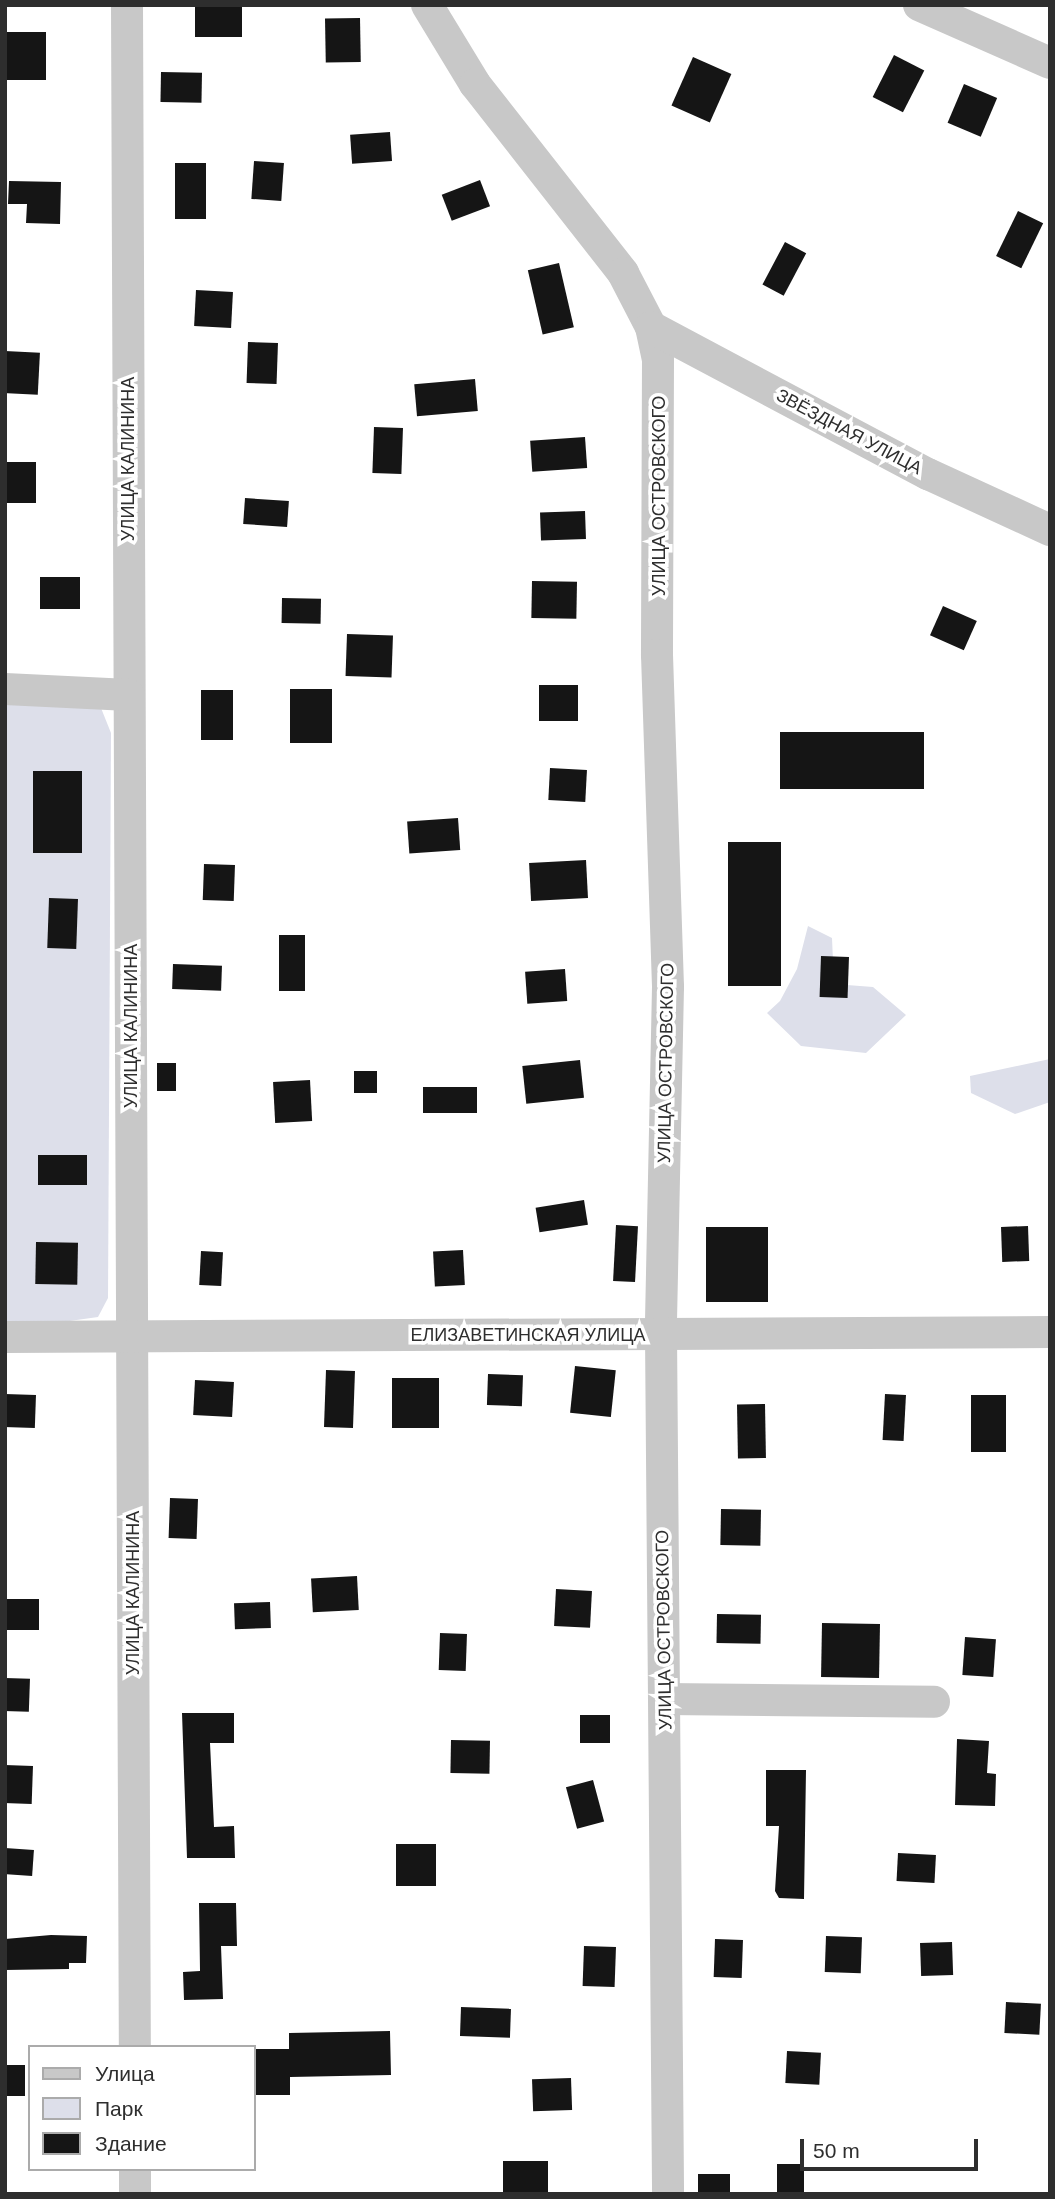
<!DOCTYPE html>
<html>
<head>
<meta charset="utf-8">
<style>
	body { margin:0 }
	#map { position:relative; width:1055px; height:2199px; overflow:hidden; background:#fff; font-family:Arial,sans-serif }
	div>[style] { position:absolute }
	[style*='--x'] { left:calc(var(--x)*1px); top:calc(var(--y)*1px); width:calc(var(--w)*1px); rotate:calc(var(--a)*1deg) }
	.green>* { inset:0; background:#dddfea }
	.building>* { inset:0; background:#151515; transform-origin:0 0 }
	.minor>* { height:32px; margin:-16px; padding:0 16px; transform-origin:16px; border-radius:16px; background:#c8c8c8 }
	span { translate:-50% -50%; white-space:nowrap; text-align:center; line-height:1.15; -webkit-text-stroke:7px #fff; paint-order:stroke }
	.street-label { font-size:18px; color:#2e2e2e }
	.frame { position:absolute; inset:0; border:7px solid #2e2e2e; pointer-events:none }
	.legend { position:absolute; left:28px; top:2045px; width:228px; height:126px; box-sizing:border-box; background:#fff; border:2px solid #ababab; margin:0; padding:9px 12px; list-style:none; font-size:21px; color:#2e2e2e }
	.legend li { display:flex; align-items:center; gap:14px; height:35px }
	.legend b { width:35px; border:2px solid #ababab }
	.scale { position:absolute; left:800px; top:2139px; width:178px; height:32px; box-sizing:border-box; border:4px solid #2e2e2e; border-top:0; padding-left:9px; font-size:21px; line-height:24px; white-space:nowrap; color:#2e2e2e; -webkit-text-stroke:5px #fff; paint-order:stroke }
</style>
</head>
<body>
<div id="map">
	<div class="green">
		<div style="clip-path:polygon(5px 704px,101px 708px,111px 733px,108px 1298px,98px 1317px,48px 1324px,5px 1323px)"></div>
		<div style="clip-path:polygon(808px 926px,832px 938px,834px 984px,873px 987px,906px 1015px,866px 1053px,801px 1046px,767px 1013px,780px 1001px,797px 969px)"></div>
		<div style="clip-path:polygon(1050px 1059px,1050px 1102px,1015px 1114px,971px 1093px,970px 1076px)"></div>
	</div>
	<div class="building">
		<div style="left:195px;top:5px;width:47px;height:32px"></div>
		<div style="left:360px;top:18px;width:44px;height:35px;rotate:89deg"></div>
		<div style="left:5px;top:32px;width:41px;height:48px"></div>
		<div style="left:894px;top:55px;width:34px;height:47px;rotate:27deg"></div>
		<div style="left:693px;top:57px;width:42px;height:53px;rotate:24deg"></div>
		<div style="left:161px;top:72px;width:41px;height:30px;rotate:1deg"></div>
		<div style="left:964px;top:84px;width:36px;height:42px;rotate:23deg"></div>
		<div style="left:390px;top:132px;width:29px;height:40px;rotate:86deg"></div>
		<div style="left:254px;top:161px;width:30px;height:38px;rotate:4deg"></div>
		<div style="left:175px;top:163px;width:31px;height:56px"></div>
		<div style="left:480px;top:180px;width:28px;height:41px;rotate:69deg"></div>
		<div style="clip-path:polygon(9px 181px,61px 182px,60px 224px,26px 223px,27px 204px,8px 204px)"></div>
		<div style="left:1018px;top:211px;width:28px;height:50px;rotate:26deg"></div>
		<div style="left:785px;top:242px;width:24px;height:48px;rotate:28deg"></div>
		<div style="left:559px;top:263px;width:66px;height:32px;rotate:77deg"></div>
		<div style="left:196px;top:290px;width:37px;height:36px;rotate:3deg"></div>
		<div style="left:248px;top:342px;width:30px;height:41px;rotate:2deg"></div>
		<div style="left:5px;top:351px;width:35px;height:42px;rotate:3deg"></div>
		<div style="left:475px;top:379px;width:32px;height:61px;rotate:85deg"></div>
		<div style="left:374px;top:427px;width:29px;height:46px;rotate:2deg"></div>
		<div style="left:585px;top:437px;width:31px;height:55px;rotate:86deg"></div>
		<div style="left:5px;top:462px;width:31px;height:41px"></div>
		<div style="left:245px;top:498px;width:44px;height:26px;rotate:4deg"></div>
		<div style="left:585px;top:511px;width:28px;height:45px;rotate:88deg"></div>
		<div style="left:40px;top:577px;width:40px;height:32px"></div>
		<div style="left:532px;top:581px;width:45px;height:37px;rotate:1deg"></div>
		<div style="left:282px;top:598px;width:39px;height:25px;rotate:1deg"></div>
		<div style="left:943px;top:606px;width:37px;height:32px;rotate:24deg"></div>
		<div style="left:347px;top:634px;width:46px;height:42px;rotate:2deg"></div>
		<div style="left:539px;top:685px;width:39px;height:36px"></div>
		<div style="left:290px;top:689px;width:42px;height:54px"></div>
		<div style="left:201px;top:690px;width:32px;height:50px"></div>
		<div style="left:780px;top:732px;width:144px;height:57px"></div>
		<div style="left:550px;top:768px;width:37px;height:32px;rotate:3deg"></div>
		<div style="left:33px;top:771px;width:49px;height:82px"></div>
		<div style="left:458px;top:818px;width:32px;height:51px;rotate:86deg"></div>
		<div style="left:728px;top:842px;width:53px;height:144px"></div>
		<div style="left:586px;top:860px;width:38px;height:57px;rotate:87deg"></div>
		<div style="left:204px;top:864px;width:31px;height:36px;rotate:2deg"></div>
		<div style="left:49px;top:898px;width:29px;height:50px;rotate:2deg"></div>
		<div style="left:279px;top:935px;width:26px;height:56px"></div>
		<div style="left:821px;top:956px;width:28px;height:41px;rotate:2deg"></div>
		<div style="left:173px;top:964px;width:49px;height:25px;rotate:2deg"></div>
		<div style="left:565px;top:969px;width:32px;height:40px;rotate:86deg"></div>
		<div style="left:580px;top:1060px;width:38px;height:58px;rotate:84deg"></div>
		<div style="left:176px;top:1063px;width:28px;height:19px;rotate:90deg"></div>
		<div style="left:354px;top:1071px;width:23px;height:22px"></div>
		<div style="left:310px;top:1080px;width:41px;height:37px;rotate:87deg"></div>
		<div style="left:423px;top:1087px;width:54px;height:26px"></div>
		<div style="left:38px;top:1155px;width:49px;height:30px"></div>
		<div style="left:584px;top:1200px;width:25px;height:49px;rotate:81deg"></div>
		<div style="left:616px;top:1225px;width:22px;height:56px;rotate:3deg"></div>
		<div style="left:1028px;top:1226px;width:35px;height:27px;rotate:88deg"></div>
		<div style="left:706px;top:1227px;width:62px;height:75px"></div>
		<div style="left:36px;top:1242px;width:42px;height:42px;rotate:1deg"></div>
		<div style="left:463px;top:1250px;width:35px;height:30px;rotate:87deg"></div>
		<div style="left:201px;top:1251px;width:22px;height:34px;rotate:3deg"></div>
		<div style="left:575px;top:1366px;width:41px;height:47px;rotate:6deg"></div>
		<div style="left:326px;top:1370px;width:29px;height:57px;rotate:2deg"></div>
		<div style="left:488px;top:1374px;width:35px;height:31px;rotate:2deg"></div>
		<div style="left:439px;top:1378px;width:50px;height:47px;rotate:90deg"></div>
		<div style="left:195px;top:1380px;width:39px;height:35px;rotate:3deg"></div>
		<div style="left:5px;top:1394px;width:31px;height:33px;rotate:2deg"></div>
		<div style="left:885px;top:1394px;width:21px;height:46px;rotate:3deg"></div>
		<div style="left:971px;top:1395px;width:35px;height:57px"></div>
		<div style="left:765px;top:1404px;width:54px;height:28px;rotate:89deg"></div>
		<div style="left:170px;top:1498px;width:28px;height:40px;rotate:2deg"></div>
		<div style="left:721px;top:1509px;width:40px;height:36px;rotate:1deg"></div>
		<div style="left:357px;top:1576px;width:34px;height:46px;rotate:87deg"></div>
		<div style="left:556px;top:1589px;width:36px;height:37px;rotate:3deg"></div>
		<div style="left:5px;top:1599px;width:34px;height:31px"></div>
		<div style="left:270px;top:1602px;width:26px;height:36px;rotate:88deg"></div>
		<div style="left:717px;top:1614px;width:44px;height:29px;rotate:1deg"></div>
		<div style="left:822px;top:1623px;width:58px;height:54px;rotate:1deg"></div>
		<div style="left:440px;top:1633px;width:27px;height:37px;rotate:2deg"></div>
		<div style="left:965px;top:1637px;width:31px;height:38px;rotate:4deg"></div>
		<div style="left:5px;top:1678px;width:25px;height:33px;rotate:2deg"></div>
		<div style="clip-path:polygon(182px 1713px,234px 1713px,234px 1743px,210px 1743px,214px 1827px,234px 1826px,235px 1858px,187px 1858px)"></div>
		<div style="left:580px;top:1715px;width:30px;height:28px"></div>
		<div style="clip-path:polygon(957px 1739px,989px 1741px,987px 1773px,996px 1774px,995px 1806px,955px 1805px)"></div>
		<div style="left:451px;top:1740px;width:39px;height:33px;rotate:1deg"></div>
		<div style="left:5px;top:1765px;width:28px;height:38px;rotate:2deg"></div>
		<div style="clip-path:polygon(766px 1770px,806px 1770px,804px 1899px,779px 1898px,775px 1891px,779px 1826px,766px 1826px)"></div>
		<div style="left:593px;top:1780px;width:43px;height:28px;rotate:75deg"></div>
		<div style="left:396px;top:1844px;width:40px;height:42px"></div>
		<div style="left:5px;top:1848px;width:29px;height:26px;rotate:4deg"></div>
		<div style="left:898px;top:1853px;width:38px;height:28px;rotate:3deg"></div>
		<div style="clip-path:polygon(199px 1903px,236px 1903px,237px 1946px,221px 1946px,223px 1999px,184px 2000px,183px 1972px,200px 1971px)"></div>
		<div style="clip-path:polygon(51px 1935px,87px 1936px,86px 1963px,69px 1963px,69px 1969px,5px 1970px,5px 1939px)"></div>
		<div style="left:826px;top:1936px;width:36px;height:36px;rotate:2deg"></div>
		<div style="left:715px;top:1939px;width:28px;height:38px;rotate:2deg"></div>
		<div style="left:952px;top:1942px;width:33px;height:32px;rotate:88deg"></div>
		<div style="left:584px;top:1946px;width:32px;height:40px;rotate:2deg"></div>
		<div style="left:1006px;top:2002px;width:35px;height:31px;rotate:3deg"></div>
		<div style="left:461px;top:2007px;width:50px;height:29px;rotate:2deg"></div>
		<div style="clip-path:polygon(390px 2031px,391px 2075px,290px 2077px,290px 2095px,254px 2095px,254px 2049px,289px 2049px,289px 2033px)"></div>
		<div style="left:787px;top:2051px;width:34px;height:32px;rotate:3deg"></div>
		<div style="left:5px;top:2065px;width:20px;height:31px"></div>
		<div style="left:571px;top:2078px;width:32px;height:39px;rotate:88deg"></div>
		<div style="left:503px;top:2161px;width:45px;height:33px"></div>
		<div style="left:777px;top:2164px;width:27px;height:30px"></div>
		<div style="left:698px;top:2174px;width:32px;height:20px"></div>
	</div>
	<div class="minor">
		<div style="--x:127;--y:5;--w:2042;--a:89.78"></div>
		<div style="--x:427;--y:5;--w:92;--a:58.7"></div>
		<div style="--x:475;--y:84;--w:240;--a:51.9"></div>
		<div style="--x:623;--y:273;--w:61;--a:62.6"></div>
		<div style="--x:651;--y:327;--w:33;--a:78"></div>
		<div style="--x:658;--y:359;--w:296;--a:90.2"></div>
		<div style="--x:657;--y:655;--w:332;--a:88.1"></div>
		<div style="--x:668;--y:987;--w:347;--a:91.2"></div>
		<div style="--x:661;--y:1334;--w:860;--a:89.53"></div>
		<div style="--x:919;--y:5;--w:143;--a:23.9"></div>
		<div style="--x:651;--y:327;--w:314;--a:28"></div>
		<div style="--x:928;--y:474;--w:134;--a:24.7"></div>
		<div style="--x:5;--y:689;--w:124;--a:2.8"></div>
		<div style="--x:5;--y:1337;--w:1045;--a:-0.27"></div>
		<div style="--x:665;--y:1699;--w:269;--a:0.6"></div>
		<div style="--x:135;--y:2169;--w:25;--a:90"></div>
	</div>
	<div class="street-label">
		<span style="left:849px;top:432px;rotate:28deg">ЗВЁЗДНАЯ УЛИЦА</span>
		<span style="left:128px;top:459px;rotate:-90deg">УЛИЦА КАЛИНИНА</span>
		<span style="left:659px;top:496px;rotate:-90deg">УЛИЦА ОСТРОВСКОГО</span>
		<span style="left:131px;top:1026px;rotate:-90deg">УЛИЦА КАЛИНИНА</span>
		<span style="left:666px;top:1063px;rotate:-89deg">УЛИЦА ОСТРОВСКОГО</span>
		<span style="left:528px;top:1335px">ЕЛИЗАВЕТИНСКАЯ УЛИЦА</span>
		<span style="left:133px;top:1593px;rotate:-90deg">УЛИЦА КАЛИНИНА</span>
		<span style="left:664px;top:1630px;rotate:-91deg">УЛИЦА ОСТРОВСКОГО</span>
	</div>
	<div class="frame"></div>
	<ul class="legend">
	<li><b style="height:9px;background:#c8c8c8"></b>Улица</li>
	<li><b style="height:19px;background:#dddfea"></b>Парк</li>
	<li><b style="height:19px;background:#151515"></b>Здание</li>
	</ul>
	<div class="scale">50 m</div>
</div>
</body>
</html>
